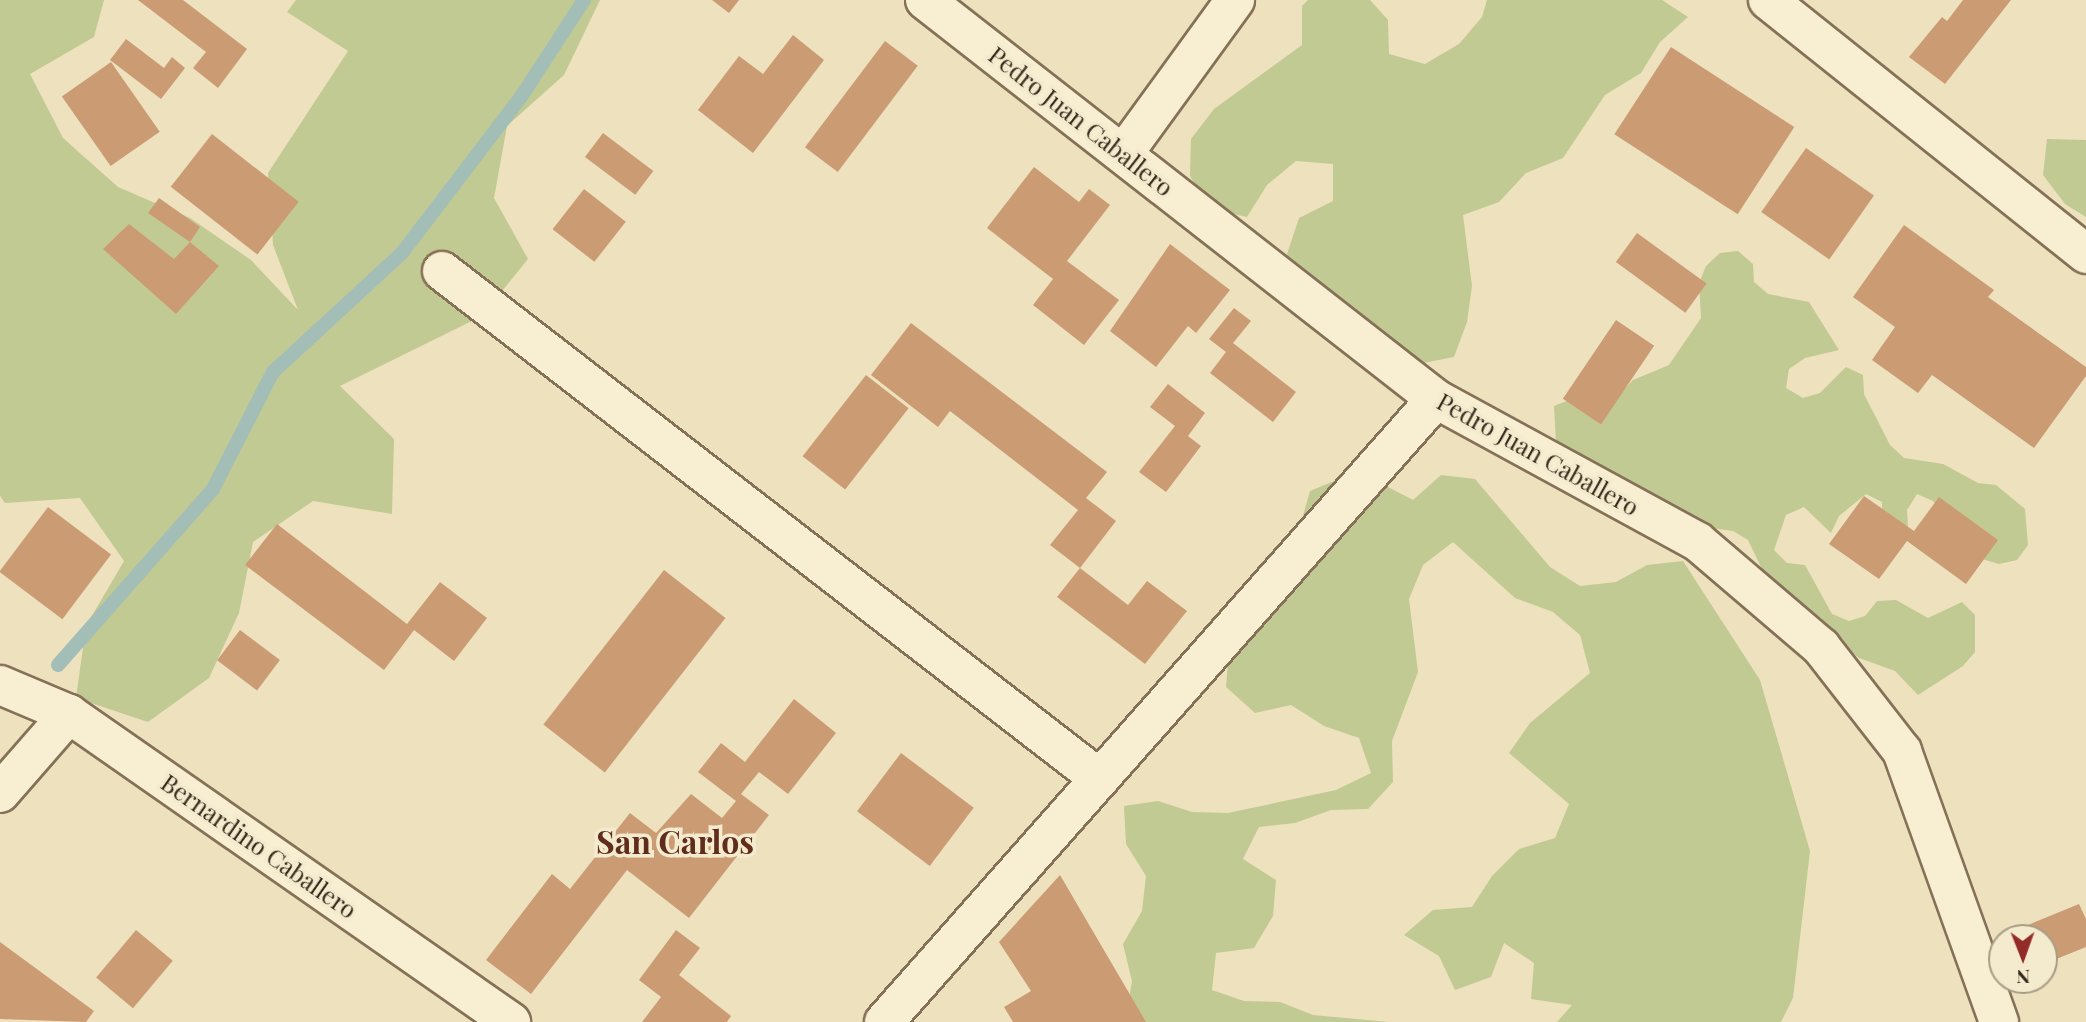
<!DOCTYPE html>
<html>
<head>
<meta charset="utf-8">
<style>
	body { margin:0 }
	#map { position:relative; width:2086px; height:1022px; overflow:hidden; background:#ede1be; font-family:"Playfair Display",serif }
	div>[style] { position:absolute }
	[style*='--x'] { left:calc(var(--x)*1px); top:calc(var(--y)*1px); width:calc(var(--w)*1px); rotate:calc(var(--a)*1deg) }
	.green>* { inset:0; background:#c2ca93 }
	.stream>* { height:14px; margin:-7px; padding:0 7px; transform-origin:7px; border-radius:7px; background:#a2beb7 }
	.building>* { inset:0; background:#cb9c74; transform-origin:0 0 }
	.roads { filter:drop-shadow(2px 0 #857157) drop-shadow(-2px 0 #857157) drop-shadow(0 2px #857157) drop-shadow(0 -2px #857157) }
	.minor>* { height:38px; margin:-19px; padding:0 19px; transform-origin:19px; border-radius:19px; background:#f8eed1 }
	span { translate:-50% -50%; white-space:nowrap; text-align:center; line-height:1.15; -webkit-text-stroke:7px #f4ebce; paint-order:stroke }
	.street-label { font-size:24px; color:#34291c }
	.district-label { font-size:32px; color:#602d1c; font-weight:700 }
	.north { position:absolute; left:1988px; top:924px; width:70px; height:70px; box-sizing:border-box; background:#f4ebce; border:2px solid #a79d87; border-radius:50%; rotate:179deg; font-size:19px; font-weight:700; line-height:28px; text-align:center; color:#34291c }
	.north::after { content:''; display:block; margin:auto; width:24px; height:32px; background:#932c28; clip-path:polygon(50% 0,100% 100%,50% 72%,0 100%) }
</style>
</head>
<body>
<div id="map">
	<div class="green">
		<div style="clip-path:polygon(0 0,104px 0,94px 37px,30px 74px,63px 138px,118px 187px,190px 218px,251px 260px,298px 310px,273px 245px,268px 173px,348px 51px,287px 12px,296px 0,600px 0,564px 75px,507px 126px,494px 198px,528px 259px,482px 316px,340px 386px,394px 439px,392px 514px,313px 501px,253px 542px,239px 613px,209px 678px,148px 722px,76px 698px,86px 626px,124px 561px,80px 498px,5px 503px,0 496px)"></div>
		<div style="clip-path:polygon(1308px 0,1370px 0,1388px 20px,1389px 54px,1425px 64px,1459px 44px,1482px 17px,1487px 0,1662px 0,1688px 17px,1660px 42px,1641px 73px,1605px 95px,1563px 158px,1526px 173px,1499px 202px,1463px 215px,1472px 286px,1467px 322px,1454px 357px,1418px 364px,1300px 289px,1287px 254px,1299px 218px,1333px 201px,1333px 164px,1296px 161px,1267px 185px,1247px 217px,1210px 209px,1190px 176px,1191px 139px,1214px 109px,1302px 45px,1302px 6px)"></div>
		<div style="clip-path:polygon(2047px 139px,2086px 140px,2086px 217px,2065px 204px,2043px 175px)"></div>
		<div style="clip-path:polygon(1738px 251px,1753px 264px,1754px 282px,1768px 294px,1809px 302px,1839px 350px,1805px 358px,1789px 369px,1786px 388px,1803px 398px,1820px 393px,1846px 367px,1863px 375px,1864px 394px,1890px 445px,1904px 458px,1943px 464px,1978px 483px,1996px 485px,2025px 509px,2028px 545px,2017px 560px,1999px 564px,1982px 559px,1933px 501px,1917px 494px,1907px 510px,1908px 528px,1882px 537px,1882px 502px,1866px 494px,1839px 516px,1831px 533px,1804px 507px,1786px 515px,1774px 550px,1787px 563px,1805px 565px,1832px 614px,1849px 621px,1865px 616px,1877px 601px,1896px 600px,1928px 618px,1962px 602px,1975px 615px,1975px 652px,1963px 666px,1918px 695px,1895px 671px,1859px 658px,1772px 590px,1748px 540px,1733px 531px,1697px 526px,1556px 443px,1554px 406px,1572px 399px,1606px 408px,1633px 380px,1669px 365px,1701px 318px,1699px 283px,1706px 266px,1720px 253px)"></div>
		<div style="clip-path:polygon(1441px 475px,1475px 479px,1550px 567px,1580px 586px,1616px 582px,1647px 565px,1683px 561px,1760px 680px,1810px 851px,1793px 998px,1781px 1022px,1557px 1022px,1572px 1005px,1531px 999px,1534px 963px,1504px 943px,1491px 977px,1455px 990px,1439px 956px,1404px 935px,1433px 910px,1472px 907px,1492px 876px,1519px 849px,1555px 838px,1569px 804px,1509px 753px,1530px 723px,1590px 673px,1580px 635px,1553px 612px,1515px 598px,1453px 542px,1423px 565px,1409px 599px,1418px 672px,1392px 741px,1393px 782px,1368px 809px,1331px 810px,1295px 823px,1259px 827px,1243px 859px,1276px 880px,1273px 916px,1254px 948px,1216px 953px,1212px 990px,1244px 1001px,1280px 1002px,1313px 1015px,1389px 1022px,1139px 1022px,1126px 1017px,1132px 981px,1123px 944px,1142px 911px,1146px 876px,1126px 844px,1124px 806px,1158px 801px,1192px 812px,1228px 813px,1336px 790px,1371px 773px,1359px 738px,1324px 726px,1291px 705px,1255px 713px,1226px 687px,1229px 649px,1300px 526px,1310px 491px,1346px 476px,1382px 484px,1413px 500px)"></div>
	</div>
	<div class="stream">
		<div style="--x:58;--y:665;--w:235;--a:-48.6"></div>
		<div style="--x:213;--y:489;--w:131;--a:-62.9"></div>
		<div style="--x:273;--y:372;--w:176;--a:-42.7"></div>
		<div style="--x:402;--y:253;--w:196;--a:-52.7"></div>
		<div style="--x:521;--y:97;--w:116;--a:-57"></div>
	</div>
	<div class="building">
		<div style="clip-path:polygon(138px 0,183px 0,247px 49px,218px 88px,193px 68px,206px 52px)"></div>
		<div style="clip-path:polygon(712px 0,739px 0,729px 13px)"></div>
		<div style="clip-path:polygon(1963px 0,2011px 0,1945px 84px,1909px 57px,1942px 17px,1947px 21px)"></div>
		<div style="clip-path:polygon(793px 35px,824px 60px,753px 153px,698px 110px,739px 56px,763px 74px)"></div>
		<div style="clip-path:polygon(126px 39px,164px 68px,172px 57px,185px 68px,161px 99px,110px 60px)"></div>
		<div style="left:885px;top:41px;width:41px;height:133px;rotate:37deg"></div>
		<div style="left:1671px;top:47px;width:147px;height:104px;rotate:33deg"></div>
		<div style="left:111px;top:62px;width:85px;height:60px;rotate:55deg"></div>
		<div style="left:603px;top:133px;width:63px;height:30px;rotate:37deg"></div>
		<div style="left:212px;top:134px;width:110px;height:67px;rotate:38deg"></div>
		<div style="left:1806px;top:148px;width:83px;height:78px;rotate:35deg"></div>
		<div style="clip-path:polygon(1034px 167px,1079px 202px,1089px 189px,1110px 205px,1067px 261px,1119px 300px,1084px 345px,1033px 305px,1053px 279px,987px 228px)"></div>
		<div style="left:584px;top:189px;width:53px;height:51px;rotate:38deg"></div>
		<div style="clip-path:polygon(159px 198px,200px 227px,190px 242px,219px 266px,176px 314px,103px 249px,129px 224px,174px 259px,190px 242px,148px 213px)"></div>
		<div style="clip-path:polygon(1904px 225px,1994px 290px,1988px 297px,2086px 367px,2086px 376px,2034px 448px,1932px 375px,1918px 393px,1872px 360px,1895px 327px,1853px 297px)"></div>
		<div style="left:1637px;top:233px;width:86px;height:36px;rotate:36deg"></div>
		<div style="clip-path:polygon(1170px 244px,1230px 290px,1196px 333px,1188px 326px,1156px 367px,1110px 331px)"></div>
		<div style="clip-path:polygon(1234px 308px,1251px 321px,1233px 343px,1296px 392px,1273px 422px,1210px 373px,1226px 352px,1209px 339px)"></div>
		<div style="left:1616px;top:320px;width:46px;height:95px;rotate:34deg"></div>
		<div style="clip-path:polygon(911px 323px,1107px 472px,1086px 498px,1116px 521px,1080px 568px,1050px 545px,1078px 510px,950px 411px,938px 427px,871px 375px)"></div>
		<div style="left:866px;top:375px;width:54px;height:103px;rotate:38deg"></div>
		<div style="clip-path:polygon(1168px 384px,1205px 413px,1188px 436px,1201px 446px,1166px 492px,1139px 472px,1175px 426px,1150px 407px)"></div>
		<div style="clip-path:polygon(1864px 496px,1914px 531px,1939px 497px,1998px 540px,1966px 584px,1907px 541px,1879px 579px,1829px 544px)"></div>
		<div style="left:48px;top:507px;width:79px;height:81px;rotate:37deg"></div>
		<div style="clip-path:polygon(277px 524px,407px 624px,440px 582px,487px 618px,454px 661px,414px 630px,384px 670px,245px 565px)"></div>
		<div style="clip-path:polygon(1080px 568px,1128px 605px,1147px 581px,1187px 611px,1145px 664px,1057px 597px)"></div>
		<div style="left:664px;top:570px;width:78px;height:196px;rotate:38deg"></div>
		<div style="left:240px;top:630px;width:50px;height:38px;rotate:37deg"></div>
		<div style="clip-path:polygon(794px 699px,836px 733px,788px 794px,759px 772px,741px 794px,769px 815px,689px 918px,627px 870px,531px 994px,486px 960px,552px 874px,570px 889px,630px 813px,656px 833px,691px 794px,722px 818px,736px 801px,698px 772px,721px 743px,745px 762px)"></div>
		<div style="left:901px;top:753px;width:91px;height:73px;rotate:37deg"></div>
		<div style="clip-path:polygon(1060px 875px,1146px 1022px,1013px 1022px,1004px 1007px,1031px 991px,999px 942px)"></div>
		<div style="clip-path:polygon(2079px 904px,2086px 919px,2086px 947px,2044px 964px,2044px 938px,2034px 938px,2028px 925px)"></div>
		<div style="left:136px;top:930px;width:48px;height:62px;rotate:40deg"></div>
		<div style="clip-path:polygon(676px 930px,700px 948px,679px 975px,731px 1016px,727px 1022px,642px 1022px,661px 997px,639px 980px)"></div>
		<div style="clip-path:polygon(0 942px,94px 1011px,86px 1022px,0 1019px)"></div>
	</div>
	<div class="roads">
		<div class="minor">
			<div style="--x:925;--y:0;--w:648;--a:37.98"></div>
			<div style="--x:1436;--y:399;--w:298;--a:28.6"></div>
			<div style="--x:1698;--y:542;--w:162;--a:40.5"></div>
			<div style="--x:1821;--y:647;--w:132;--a:52.1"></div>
			<div style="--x:1902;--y:751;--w:288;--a:70.3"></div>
			<div style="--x:1768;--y:0;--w:407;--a:38.6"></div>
			<div style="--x:1124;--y:153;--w:189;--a:-54"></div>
			<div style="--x:442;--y:271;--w:831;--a:37.67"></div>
			<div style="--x:0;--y:685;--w:75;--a:22.8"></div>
			<div style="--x:69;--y:714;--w:539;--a:34.87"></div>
			<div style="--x:0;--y:793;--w:105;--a:-48.9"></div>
			<div style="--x:884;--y:1022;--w:832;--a:-48.46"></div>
		</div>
	</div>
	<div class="street-label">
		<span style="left:1081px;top:121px;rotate:38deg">Pedro Juan Caballero</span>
		<span style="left:1538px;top:454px;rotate:29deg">Pedro Juan Caballero</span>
		<span style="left:259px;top:846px;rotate:35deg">Bernardino Caballero</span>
	</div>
	<div class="district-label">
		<span style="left:675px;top:841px">San Carlos</span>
	</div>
	<div class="north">N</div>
</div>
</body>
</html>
